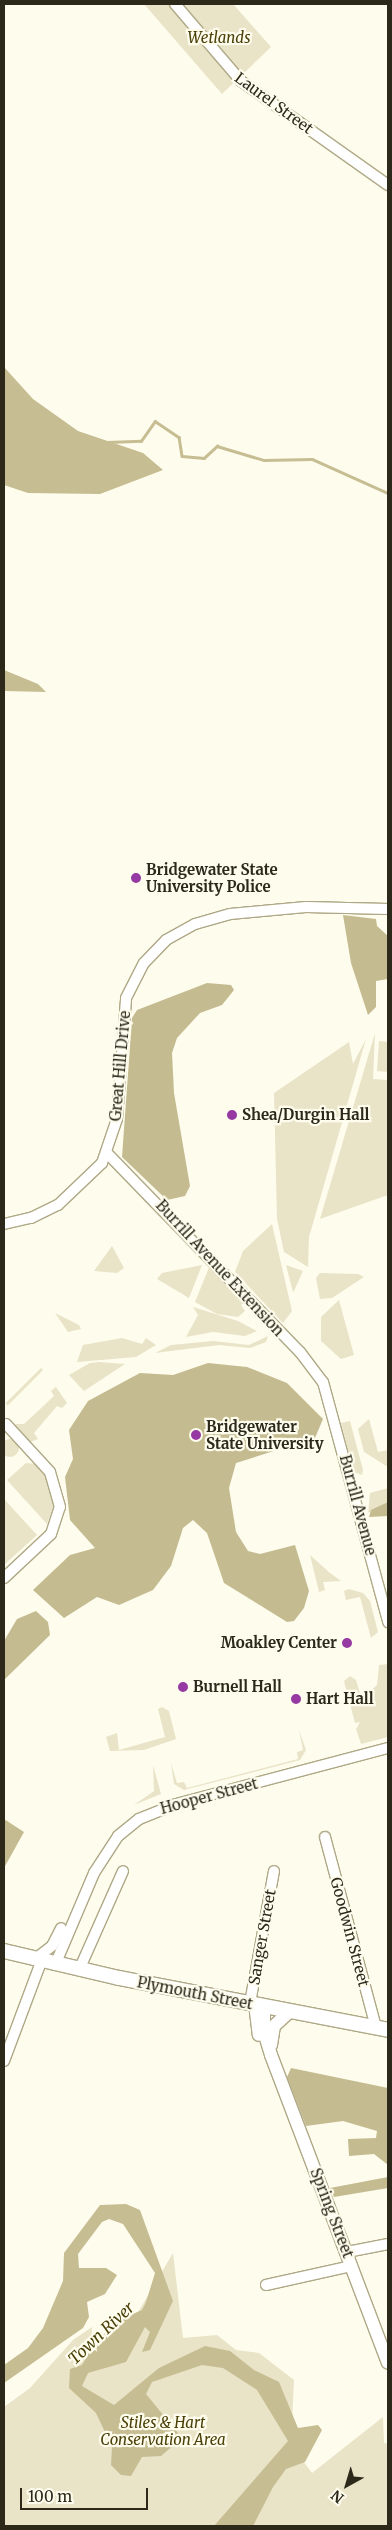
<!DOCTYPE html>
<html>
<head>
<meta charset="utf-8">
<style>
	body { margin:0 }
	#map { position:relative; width:392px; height:2530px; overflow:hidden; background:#fefced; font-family:Merriweather,serif }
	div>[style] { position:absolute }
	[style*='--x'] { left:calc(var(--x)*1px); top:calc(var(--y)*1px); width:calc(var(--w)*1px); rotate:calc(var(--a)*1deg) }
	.green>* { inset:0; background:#e9e3c7; transform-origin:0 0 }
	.round { border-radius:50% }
	.forest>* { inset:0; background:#c4bb90 }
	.water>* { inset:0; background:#c7bd92 }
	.stream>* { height:2.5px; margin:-1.25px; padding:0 1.25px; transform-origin:1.25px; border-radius:1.25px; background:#c7bd92 }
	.roads { filter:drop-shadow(1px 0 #afa886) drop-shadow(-1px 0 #afa886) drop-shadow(0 1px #afa886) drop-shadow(0 -1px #afa886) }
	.minor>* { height:10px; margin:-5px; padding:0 5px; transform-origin:5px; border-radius:5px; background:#fff }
	.tertiary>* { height:12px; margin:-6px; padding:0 6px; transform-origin:6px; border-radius:6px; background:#fff }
	.secondary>* { height:14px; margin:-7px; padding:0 7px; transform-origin:7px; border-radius:7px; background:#fff }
	.dots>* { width:14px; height:14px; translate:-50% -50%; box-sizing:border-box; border:2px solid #fefced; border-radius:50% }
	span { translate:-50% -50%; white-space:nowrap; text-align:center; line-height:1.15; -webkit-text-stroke:4.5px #fefced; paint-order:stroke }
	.park-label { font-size:15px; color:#4b4009; font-style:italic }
	.street-label { font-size:15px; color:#2c291b }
	.poi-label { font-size:15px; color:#2c291b; font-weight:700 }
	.left { translate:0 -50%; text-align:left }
	.right { translate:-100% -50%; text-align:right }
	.water-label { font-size:16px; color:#4a4008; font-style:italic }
	.frame { position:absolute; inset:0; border:5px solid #2c291b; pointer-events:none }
	.north { position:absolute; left:322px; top:2460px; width:50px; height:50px; -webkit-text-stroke:4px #fefced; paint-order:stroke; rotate:219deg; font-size:14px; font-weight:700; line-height:20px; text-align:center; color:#2c291b }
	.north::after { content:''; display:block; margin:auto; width:18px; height:22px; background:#2c291b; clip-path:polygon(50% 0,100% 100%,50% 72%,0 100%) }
	.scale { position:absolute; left:20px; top:2488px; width:128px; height:22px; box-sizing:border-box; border:2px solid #2c291b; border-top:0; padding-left:6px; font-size:15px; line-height:18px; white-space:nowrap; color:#2c291b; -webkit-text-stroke:4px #fefced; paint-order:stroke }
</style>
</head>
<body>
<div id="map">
	<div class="green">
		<div style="clip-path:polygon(144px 4px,233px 4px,271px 47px,222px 94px)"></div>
		<div style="clip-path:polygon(375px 1033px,373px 1079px,388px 1080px,388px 1195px,320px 1219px)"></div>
		<div style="clip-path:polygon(366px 1039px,309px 1237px,308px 1267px,284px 1252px,277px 1219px,274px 1093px,349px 1042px,353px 1064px)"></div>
		<div style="clip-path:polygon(379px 1041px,388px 1042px,388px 1072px,377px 1071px)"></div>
		<div style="clip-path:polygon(272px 1224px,292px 1311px,283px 1323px,235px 1272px,243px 1251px)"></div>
		<div style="clip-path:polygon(112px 1246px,124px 1268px,117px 1273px,94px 1271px)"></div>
		<div style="clip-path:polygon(202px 1265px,189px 1298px,157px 1279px,162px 1273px)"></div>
		<div style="clip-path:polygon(210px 1265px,245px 1302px,241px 1305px,245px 1311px,238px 1317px,217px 1314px,195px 1302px)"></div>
		<div style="clip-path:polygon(286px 1265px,303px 1271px,293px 1293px,293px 1292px)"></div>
		<div style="clip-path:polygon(320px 1273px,358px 1274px,364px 1277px,332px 1298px,320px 1299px,316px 1278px)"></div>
		<div style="clip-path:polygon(339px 1300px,354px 1355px,341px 1359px,321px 1341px,321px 1317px)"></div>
		<div style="clip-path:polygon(193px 1307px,238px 1321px,257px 1331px,245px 1336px,213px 1332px,186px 1337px,198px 1315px)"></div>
		<div style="clip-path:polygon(55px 1313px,79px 1325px,81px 1329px,68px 1332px)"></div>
		<div style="clip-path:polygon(268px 1336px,266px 1342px,250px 1348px,219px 1345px,155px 1353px,171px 1345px,213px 1341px,249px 1345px)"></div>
		<div style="clip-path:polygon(122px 1338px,142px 1344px,146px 1338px,156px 1345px,136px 1357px,77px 1362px,83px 1345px)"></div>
		<div style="clip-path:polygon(90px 1363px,99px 1362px,125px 1364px,84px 1391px,69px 1375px)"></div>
		<div style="left:41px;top:1368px;width:3px;height:50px;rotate:45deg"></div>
		<div style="clip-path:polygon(56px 1387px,67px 1403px,62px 1408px,57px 1406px,34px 1433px,38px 1439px,30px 1442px,15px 1424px,24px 1424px,54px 1396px,51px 1391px)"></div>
		<div style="clip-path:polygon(369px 1419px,378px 1452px,388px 1450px,388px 1467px,364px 1452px,358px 1429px)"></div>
		<div style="clip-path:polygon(350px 1421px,363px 1470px,362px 1475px,354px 1472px,341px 1423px)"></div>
		<div class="round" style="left:1px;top:1439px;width:18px;height:18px"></div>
		<div style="clip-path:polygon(26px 1463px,36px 1464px,48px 1480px,54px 1504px,47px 1524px,7px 1480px)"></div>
		<div style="clip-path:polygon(388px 1488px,388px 1502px,368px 1513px,370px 1493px)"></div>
		<div style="clip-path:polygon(4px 1499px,37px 1535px,4px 1565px)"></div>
		<div style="clip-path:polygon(310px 1555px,330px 1573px,341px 1581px,323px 1582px,325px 1590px,319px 1592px)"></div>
		<div style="clip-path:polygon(349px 1589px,363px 1593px,370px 1601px,378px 1632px,371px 1638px,360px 1597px,346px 1600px,344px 1591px)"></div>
		<div style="clip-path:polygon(388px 1664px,388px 1737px,361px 1744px,356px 1729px,360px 1722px,355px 1723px,344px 1681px,350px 1676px,356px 1680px,361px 1697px,365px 1696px,377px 1685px,379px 1665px)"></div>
		<div style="clip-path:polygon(162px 1707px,169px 1711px,176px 1739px,144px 1750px,110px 1751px,106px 1737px,117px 1733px,119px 1750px,165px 1737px,158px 1709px)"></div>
		<div style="clip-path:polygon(299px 1730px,306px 1750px,300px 1760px,184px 1790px,174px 1784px,171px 1763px,177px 1783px,184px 1782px,187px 1788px,298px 1759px,297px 1752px,303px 1750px)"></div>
		<div style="clip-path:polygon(153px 1765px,161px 1794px,134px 1805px,154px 1791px)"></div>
		<div style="clip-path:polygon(173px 2253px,183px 2338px,217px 2335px,236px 2350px,259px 2353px,294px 2380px,291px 2445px,312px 2473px,383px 2417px,384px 2443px,388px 2444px,388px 2526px,4px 2526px,4px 2407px,30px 2388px,73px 2340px,92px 2327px,91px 2350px,127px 2331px)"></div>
	</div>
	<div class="forest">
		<div style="clip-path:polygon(343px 915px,376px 919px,377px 926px,388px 936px,388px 979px,376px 981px,376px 1007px,368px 1015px,351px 963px)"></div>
		<div style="clip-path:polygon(207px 983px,231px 985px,234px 990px,222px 1005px,200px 1013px,177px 1038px,172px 1053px,174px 1093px,190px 1186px,185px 1196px,167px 1200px,122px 1157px,132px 1018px,137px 1010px)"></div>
		<div style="clip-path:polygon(208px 1363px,247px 1367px,287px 1383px,323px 1419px,315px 1438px,236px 1463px,229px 1488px,236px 1532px,248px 1551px,260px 1554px,295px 1545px,309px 1591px,304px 1608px,294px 1621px,287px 1622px,224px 1583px,207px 1533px,193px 1520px,183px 1528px,171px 1566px,153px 1590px,119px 1605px,97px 1597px,64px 1618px,33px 1590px,70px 1555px,95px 1548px,70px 1520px,65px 1477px,73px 1459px,69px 1430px,88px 1401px,140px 1373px,173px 1375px)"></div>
		<div style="clip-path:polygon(388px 1502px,388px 1516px,369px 1517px,371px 1510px)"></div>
		<div style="clip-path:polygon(36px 1611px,48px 1622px,50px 1635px,4px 1680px,4px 1641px,17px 1619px)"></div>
		<div style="clip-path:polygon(4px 1819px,24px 1832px,4px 1868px)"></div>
		<div style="clip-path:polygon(291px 2068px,388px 2088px,388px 2165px,374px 2154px,349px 2156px,348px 2139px,376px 2138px,377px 2131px,343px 2121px,306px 2126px,287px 2077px)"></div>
		<div style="clip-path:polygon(388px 2177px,388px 2188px,334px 2197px,330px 2188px)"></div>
	</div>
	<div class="water">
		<div style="clip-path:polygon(4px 367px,33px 399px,78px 431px,143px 453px,163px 470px,100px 494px,28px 493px,4px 485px)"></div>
		<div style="clip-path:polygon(4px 670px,38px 684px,46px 692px,4px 691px)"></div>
		<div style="clip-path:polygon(126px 2204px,140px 2210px,173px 2301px,150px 2350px,142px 2352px,150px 2332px,145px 2327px,126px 2362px,88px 2373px,82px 2386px,114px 2405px,159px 2368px,205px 2346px,230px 2351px,254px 2370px,279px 2382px,298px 2428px,318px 2425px,322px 2430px,305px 2462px,286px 2469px,273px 2487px,253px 2526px,214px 2526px,288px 2441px,257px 2390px,223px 2368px,202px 2365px,152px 2382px,146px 2394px,182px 2438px,161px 2456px,142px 2457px,131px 2476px,121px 2475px,111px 2465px,112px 2447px,96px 2413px,69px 2388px,70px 2369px,82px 2365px,96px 2341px,121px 2319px,142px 2310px,146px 2302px,155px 2273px,123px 2224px,109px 2219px,102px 2222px,78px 2254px,79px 2268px,106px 2268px,117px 2275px,105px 2294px,87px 2302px,89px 2317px,83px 2328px,4px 2383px,4px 2365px,28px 2348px,43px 2328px,63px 2281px,64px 2253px,100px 2205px)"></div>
	</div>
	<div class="stream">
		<div style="--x:107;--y:442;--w:34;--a:-2"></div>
		<div style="--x:141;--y:441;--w:24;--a:-55"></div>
		<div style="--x:155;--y:421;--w:29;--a:34"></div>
		<div style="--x:179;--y:437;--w:19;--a:81"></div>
		<div style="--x:182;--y:456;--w:22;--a:5"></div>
		<div style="--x:204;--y:458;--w:18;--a:-43"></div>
		<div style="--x:217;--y:446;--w:49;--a:16.6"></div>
		<div style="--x:264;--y:460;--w:48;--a:-1.2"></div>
		<div style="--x:312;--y:459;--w:83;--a:24.1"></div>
	</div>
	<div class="roads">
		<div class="minor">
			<div style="--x:175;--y:4;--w:101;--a:49.4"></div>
			<div style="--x:241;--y:81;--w:180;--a:35.3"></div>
			<div style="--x:107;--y:1153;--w:277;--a:45.9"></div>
			<div style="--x:300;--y:1352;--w:38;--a:53"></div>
			<div style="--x:323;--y:1382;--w:249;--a:74.8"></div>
			<div style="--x:4;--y:1224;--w:28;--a:-13"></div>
			<div style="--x:31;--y:1218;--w:30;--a:-26"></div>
			<div style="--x:58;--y:1205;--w:61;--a:-43.7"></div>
			<div style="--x:102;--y:1163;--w:46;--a:-71.2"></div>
			<div style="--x:117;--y:1119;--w:121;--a:-85.7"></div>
			<div style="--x:126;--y:998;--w:39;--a:-63"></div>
			<div style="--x:144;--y:963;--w:32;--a:-46"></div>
			<div style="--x:166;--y:940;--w:33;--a:-29"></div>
			<div style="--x:195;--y:924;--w:36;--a:-16"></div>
			<div style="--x:230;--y:914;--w:76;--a:-5.3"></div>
			<div style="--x:306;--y:907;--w:82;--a:1.4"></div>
			<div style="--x:4;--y:1578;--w:64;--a:-43.1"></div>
			<div style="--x:51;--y:1534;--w:28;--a:-72"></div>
			<div style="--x:60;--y:1507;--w:36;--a:-106"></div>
			<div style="--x:50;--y:1472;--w:65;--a:-132.5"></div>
			<div style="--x:325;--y:1837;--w:198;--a:75"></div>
			<div style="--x:34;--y:1960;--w:23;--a:-38"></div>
			<div style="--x:52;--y:1946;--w:20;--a:-63"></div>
			<div style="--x:55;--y:1965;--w:100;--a:-67"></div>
			<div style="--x:94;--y:1873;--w:44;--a:-57"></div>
			<div style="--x:118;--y:1836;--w:27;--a:-39"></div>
			<div style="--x:139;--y:1819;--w:40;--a:-22"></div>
			<div style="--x:176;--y:1804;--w:219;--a:-14.8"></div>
			<div style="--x:79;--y:1970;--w:108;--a:-66"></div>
			<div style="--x:250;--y:2003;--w:134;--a:-79.7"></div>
			<div style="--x:4;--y:2061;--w:106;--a:-69.5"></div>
			<div style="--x:347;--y:2252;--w:42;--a:-11"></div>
			<div style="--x:266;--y:2285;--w:88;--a:-12.5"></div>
		</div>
		<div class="tertiary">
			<div style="--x:255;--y:2004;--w:31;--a:83"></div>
			<div style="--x:264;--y:2006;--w:26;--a:90"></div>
			<div style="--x:264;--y:2032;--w:24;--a:73"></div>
			<div style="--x:271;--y:2055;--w:329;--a:69.2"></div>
			<div style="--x:271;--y:2045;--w:19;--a:-81"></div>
			<div style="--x:274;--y:2026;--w:22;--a:-43"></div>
		</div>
		<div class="secondary">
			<div style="--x:4;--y:1951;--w:118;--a:13.2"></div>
			<div style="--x:119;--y:1978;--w:274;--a:10.9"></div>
		</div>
	</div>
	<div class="dots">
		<div style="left:136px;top:878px;background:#9639a3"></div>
		<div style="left:232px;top:1115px;background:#9639a3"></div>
		<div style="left:196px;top:1435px;background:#9639a3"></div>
		<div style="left:347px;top:1643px;background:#9639a3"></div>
		<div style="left:183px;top:1687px;background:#9639a3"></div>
		<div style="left:296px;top:1699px;background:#9639a3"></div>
	</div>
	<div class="park-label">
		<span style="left:219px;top:38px">Wetlands</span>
		<span style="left:163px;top:2431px">Stiles &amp; Hart<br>Conservation Area</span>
	</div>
	<div class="street-label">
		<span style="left:274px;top:103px;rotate:36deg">Laurel Street</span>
		<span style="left:120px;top:1066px;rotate:-85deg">Great Hill Drive</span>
		<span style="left:220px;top:1268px;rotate:47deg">Burrill Avenue Extension</span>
		<span style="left:358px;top:1505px;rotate:75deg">Burrill Avenue</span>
		<span style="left:209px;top:1796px;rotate:-15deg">Hooper Street</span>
		<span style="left:350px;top:1932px;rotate:75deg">Goodwin Street</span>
		<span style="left:262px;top:1937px;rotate:-80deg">Sanger Street</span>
		<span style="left:195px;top:1993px;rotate:11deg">Plymouth Street</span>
		<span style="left:332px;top:2213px;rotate:69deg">Spring Street</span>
	</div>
	<div class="poi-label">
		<span class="left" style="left:146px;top:878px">Bridgewater State<br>University Police</span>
		<span class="left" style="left:242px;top:1115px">Shea/Durgin Hall</span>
		<span class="left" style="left:206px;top:1435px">Bridgewater<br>State University</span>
		<span class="right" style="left:337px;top:1643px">Moakley Center</span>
		<span class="left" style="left:193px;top:1687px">Burnell Hall</span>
		<span class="left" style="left:306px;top:1699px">Hart Hall</span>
	</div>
	<div class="water-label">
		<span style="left:101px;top:2333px;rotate:-43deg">Town River</span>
	</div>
	<div class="frame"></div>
	<div class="north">N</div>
	<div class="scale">100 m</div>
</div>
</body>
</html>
